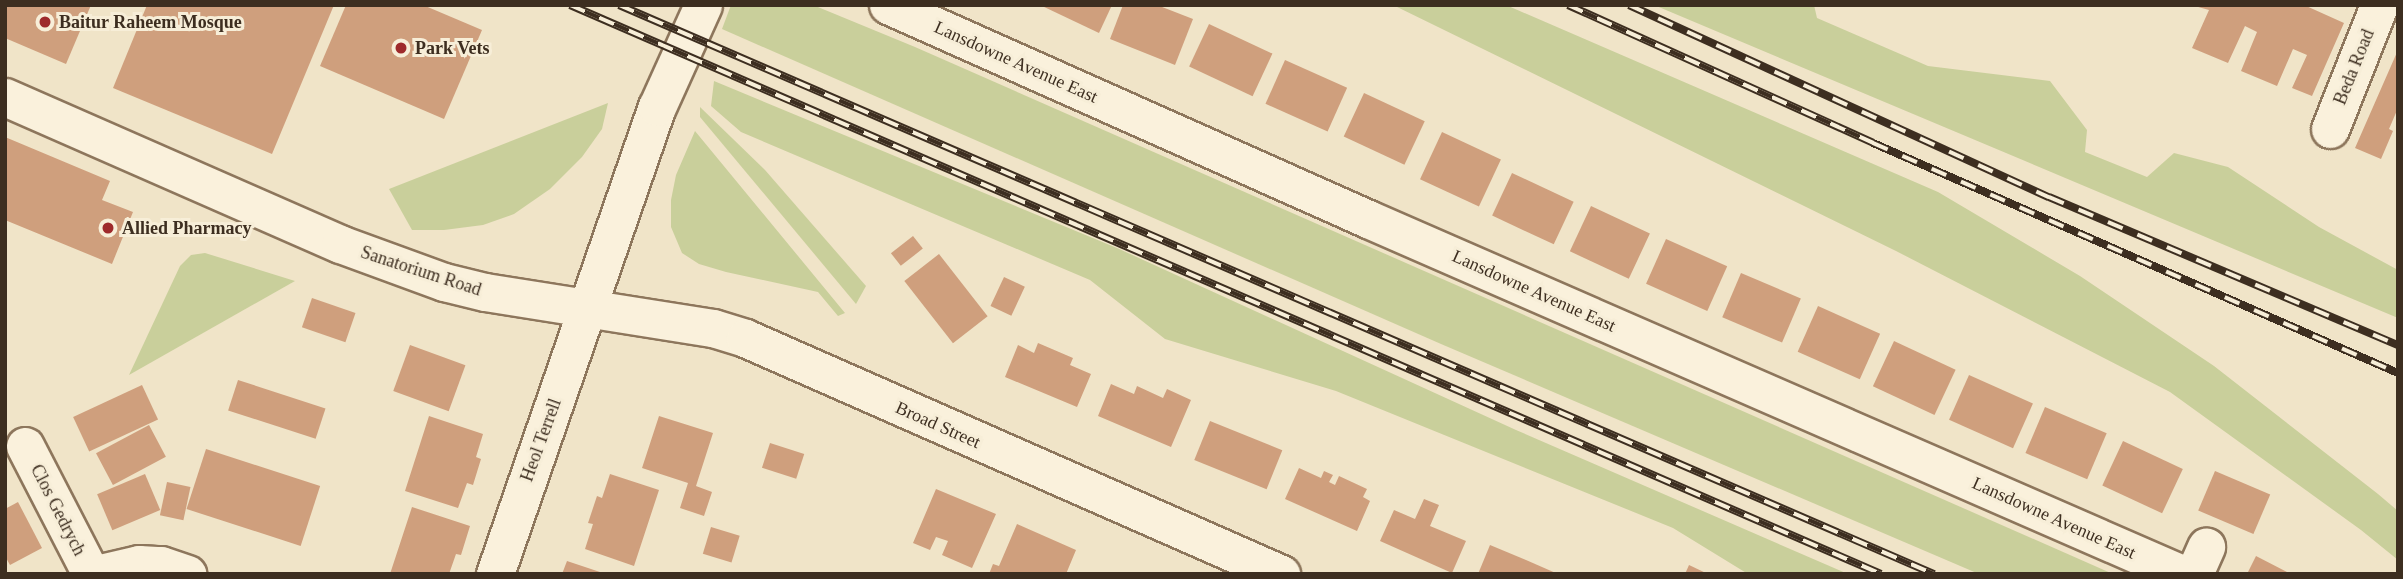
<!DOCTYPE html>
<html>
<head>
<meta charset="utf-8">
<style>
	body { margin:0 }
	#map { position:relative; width:2403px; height:579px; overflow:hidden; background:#f0e4c8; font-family:"Times New Roman",serif }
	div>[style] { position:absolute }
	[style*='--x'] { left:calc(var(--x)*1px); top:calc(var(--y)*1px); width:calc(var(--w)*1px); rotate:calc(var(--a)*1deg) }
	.green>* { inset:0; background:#c9cf9b }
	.building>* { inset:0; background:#cf9f7d; transform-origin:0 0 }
	.roads { filter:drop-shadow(2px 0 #8d765c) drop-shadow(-2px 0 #8d765c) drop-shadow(0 2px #8d765c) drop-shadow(0 -2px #8d765c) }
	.street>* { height:37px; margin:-18.5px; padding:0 18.5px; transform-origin:18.5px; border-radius:18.5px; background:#faf1dc }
	.rail>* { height:8px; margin-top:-4px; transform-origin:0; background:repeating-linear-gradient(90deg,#f7eed8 0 16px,#3d2e20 0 32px); box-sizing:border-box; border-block:2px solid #3d2e20 }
	.dots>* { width:19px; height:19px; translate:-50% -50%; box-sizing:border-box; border:4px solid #f7eed8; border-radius:50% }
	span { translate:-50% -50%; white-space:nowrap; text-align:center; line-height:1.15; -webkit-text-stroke:6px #f7eed8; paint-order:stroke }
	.poi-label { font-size:18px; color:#3d2e20; font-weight:700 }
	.left { translate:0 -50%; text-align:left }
	.street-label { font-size:18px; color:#3d2e20 }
	.frame { position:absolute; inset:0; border:7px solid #3d2e20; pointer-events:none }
</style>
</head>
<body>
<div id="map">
	<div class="green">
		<div style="clip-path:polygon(731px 5px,813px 5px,915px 47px,2113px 574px,1979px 574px,1441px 344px,722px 29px)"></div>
		<div style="clip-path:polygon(1393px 5px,1506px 5px,1938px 192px,2080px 276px,2214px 366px,2378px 494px,2398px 511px,2398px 560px,2361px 530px,2170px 392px,1896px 251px)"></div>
		<div style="clip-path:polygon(1654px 5px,1814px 5px,1817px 18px,1928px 66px,2050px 81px,2087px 130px,2085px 152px,2147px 177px,2174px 153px,2228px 167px,2319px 227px,2398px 270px,2398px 318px)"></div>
		<div style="clip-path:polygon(714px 81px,1117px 248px,1516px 430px,1848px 574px,1748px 574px,1673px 528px,1336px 391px,1165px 339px,1090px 280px,741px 132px,711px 106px)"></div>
		<div style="clip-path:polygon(608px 103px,602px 129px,582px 157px,550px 189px,514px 214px,483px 225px,444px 230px,412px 230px,389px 189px)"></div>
		<div style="clip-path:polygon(700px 107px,765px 170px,866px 286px,856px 304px,700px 117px)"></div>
		<div style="clip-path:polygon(695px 131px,845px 313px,838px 316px,818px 292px,726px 272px,699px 264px,682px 253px,671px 227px,671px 200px,676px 175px)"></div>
		<div style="clip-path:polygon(205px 253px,295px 281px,129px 375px,180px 266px,191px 255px)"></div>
	</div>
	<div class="building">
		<div style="clip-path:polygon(5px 5px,91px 5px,66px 64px,5px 38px)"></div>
		<div style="clip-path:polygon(147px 5px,334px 5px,272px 154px,113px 88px)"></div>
		<div style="clip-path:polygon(346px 5px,423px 5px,482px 30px,444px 119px,320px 66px)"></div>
		<div style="clip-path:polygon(1040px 5px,1112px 5px,1099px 33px)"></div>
		<div style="clip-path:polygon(1123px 5px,1157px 5px,1193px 19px,1175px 65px,1110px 39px)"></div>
		<div style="clip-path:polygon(2191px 5px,2304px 5px,2344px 23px,2312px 96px,2292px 88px,2307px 55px,2293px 49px,2277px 86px,2241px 71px,2257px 32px,2245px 26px,2228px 63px,2192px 48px,2209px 10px)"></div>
		<div style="left:1209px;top:24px;width:70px;height:47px;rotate:25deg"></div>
		<div style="clip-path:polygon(2398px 50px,2398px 108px,2389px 129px,2393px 131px,2381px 159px,2355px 148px)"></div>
		<div style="left:1285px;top:60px;width:68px;height:48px;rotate:24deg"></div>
		<div style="left:1364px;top:93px;width:67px;height:48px;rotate:25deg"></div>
		<div style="left:1442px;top:132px;width:65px;height:52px;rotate:25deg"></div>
		<div style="clip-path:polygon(5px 137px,110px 181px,102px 200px,133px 212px,112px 264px,5px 220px)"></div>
		<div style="left:1512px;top:173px;width:68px;height:47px;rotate:25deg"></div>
		<div style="left:1591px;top:206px;width:65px;height:50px;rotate:25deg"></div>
		<div style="left:913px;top:236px;width:16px;height:28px;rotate:52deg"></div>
		<div style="left:1666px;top:239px;width:67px;height:49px;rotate:24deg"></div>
		<div style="left:939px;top:254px;width:79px;height:44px;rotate:52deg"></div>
		<div style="left:1741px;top:273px;width:65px;height:48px;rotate:23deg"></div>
		<div style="left:1004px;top:277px;width:23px;height:32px;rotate:25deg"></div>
		<div style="left:312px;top:298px;width:46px;height:31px;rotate:19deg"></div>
		<div style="left:1818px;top:306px;width:68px;height:50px;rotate:24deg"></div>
		<div style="left:1894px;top:341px;width:68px;height:50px;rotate:25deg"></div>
		<div style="clip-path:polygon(1038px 343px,1073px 358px,1070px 365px,1091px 374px,1077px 407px,1005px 377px,1018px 345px,1034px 353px)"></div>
		<div style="left:410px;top:345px;width:59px;height:49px;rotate:20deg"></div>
		<div style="left:1969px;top:375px;width:70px;height:49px;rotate:24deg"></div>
		<div style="left:238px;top:380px;width:92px;height:32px;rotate:18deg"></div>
		<div style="clip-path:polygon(1111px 384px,1134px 394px,1137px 386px,1163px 398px,1167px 389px,1191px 400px,1171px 447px,1098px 416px)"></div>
		<div style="left:142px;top:385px;width:38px;height:76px;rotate:65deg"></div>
		<div style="left:2045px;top:407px;width:67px;height:50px;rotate:23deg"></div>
		<div style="clip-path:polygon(429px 416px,483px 434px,476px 457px,481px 459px,473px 485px,467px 483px,458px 508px,405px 491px)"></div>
		<div style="clip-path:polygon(659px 416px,713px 433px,696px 486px,712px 492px,704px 516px,680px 508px,688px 483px,642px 468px)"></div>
		<div style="left:1210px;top:421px;width:78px;height:42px;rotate:22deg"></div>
		<div style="left:149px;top:425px;width:36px;height:60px;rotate:62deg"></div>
		<div style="left:2123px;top:441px;width:66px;height:49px;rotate:25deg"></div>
		<div style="left:770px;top:443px;width:36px;height:26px;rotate:18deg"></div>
		<div style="left:206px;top:449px;width:120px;height:63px;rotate:18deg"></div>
		<div style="clip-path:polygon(1299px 468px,1321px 478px,1324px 471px,1333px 475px,1329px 482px,1335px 485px,1339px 476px,1367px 489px,1363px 497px,1370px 501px,1357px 531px,1285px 499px)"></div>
		<div style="left:2215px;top:471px;width:60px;height:43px;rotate:23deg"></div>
		<div style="left:145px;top:474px;width:39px;height:52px;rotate:67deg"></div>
		<div style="clip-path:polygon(610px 474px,659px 490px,634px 566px,585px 549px,593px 524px,588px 523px,597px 496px,602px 498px)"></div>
		<div style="left:167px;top:482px;width:24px;height:34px;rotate:12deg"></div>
		<div style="clip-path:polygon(936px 489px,996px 514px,972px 568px,942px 555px,948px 541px,936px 537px,930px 550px,913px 543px)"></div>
		<div style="clip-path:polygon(1424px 499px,1439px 505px,1430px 526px,1466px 541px,1452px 573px,1380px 541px,1394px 510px,1415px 519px)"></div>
		<div style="clip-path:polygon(18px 502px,42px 548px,10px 565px,5px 556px,5px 509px)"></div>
		<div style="clip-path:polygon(412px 507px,470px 526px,461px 555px,456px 554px,449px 574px,390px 574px)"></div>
		<div style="clip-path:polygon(1017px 524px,1076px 550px,1066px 574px,989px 574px,993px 564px,999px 566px)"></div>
		<div style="left:711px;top:527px;width:30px;height:28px;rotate:17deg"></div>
		<div style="clip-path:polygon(1490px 545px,1526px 560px,1558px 574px,1478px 574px)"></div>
		<div style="clip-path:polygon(2256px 556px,2291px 574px,2247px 574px)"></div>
		<div style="clip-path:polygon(567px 561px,603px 573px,603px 574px,562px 574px)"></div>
		<div style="clip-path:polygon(1689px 565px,1708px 574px,1685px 574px)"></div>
	</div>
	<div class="roads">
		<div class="street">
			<div style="--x:888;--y:5;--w:526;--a:24.03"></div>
			<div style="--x:1368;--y:219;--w:888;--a:23.56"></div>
			<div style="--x:5;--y:97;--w:366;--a:23.7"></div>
			<div style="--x:340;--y:244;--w:111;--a:20.1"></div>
			<div style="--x:444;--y:282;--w:42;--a:13.7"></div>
			<div style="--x:485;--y:292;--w:231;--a:9"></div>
			<div style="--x:713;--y:328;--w:34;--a:17"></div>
			<div style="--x:745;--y:338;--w:586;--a:23.76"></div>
			<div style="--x:2330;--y:129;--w:133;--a:-68.4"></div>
			<div style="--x:25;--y:446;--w:144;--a:62.7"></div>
			<div style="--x:96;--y:574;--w:44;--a:-13.1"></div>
			<div style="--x:139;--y:564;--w:22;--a:3"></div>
			<div style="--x:161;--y:565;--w:28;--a:19"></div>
			<div style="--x:495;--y:574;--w:494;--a:-70.9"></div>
			<div style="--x:657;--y:107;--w:112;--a:-65.7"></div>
			<div style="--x:2194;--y:574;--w:30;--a:-66"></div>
		</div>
	</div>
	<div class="rail">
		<div style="--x:570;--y:5;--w:1429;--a:23.46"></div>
		<div style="--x:619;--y:5;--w:1433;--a:23.4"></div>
		<div style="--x:1568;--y:5;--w:335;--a:24.3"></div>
		<div style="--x:1873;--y:143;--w:573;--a:23.66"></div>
		<div style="--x:1629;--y:5;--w:462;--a:24.6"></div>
		<div style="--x:2049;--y:197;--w:379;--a:23"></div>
	</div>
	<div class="dots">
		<div style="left:45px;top:22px;background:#9e2a2b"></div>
		<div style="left:401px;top:48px;background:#9e2a2b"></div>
		<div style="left:108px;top:228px;background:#9e2a2b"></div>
	</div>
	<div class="poi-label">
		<span class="left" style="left:59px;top:22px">Baitur Raheem Mosque</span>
		<span class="left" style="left:415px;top:48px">Park Vets</span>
		<span class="left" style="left:122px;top:228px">Allied Pharmacy</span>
	</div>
	<div class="street-label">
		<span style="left:1016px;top:62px;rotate:24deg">Lansdowne Avenue East</span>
		<span style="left:2354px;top:67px;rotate:-68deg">Beda Road</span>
		<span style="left:421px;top:271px;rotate:18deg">Sanatorium Road</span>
		<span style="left:1534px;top:291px;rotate:24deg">Lansdowne Avenue East</span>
		<span style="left:938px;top:425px;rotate:24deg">Broad Street</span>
		<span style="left:541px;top:440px;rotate:-70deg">Heol Terrell</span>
		<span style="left:58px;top:510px;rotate:63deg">Clos Gedrych</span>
		<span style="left:2054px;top:518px;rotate:24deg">Lansdowne Avenue East</span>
	</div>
	<div class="frame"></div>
</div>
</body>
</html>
